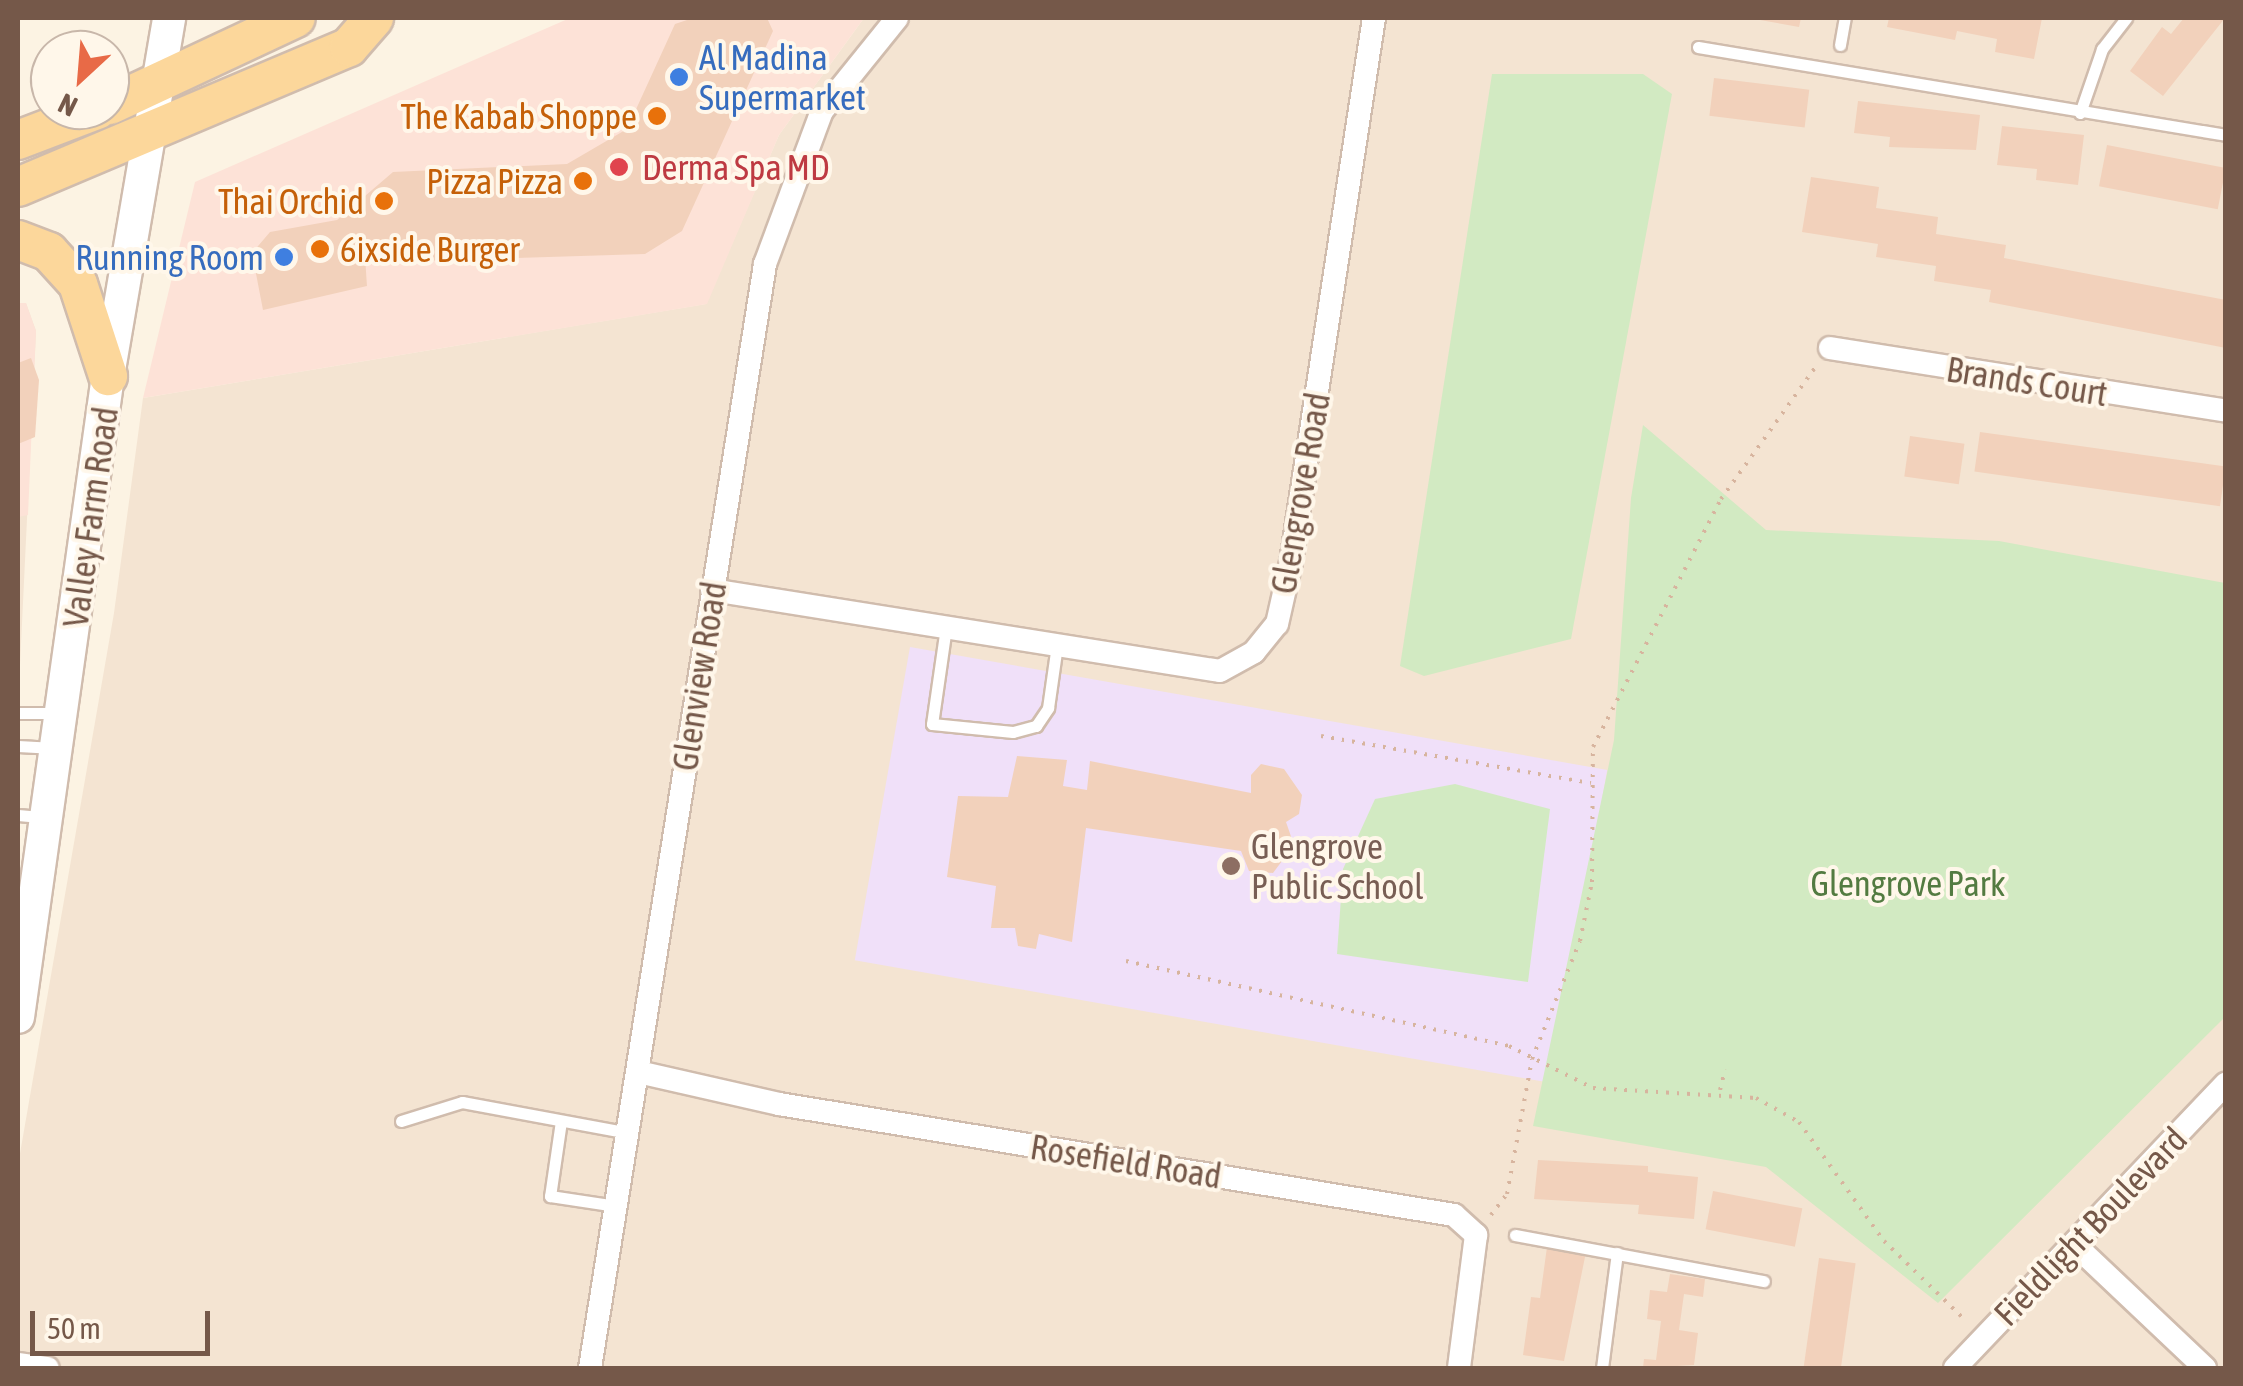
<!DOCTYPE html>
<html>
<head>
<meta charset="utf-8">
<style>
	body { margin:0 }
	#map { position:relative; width:2243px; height:1386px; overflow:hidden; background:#fcf3e3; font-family:"Asap Condensed",sans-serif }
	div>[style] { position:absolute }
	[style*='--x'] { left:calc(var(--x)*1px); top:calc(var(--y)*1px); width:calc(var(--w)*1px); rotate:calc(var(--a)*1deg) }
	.residential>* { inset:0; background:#f4e4d2 }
	.commercial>* { inset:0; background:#fde2d7 }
	.education>* { inset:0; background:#f0e0f9; transform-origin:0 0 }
	.green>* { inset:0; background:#d2eac2 }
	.building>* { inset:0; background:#f2d1bb; transform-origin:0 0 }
	.path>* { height:4px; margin-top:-2px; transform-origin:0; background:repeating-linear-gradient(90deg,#d7b49e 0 2.5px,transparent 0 10.5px) }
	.roads { filter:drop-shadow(2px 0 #d0bcad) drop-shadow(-2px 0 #d0bcad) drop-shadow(0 2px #d0bcad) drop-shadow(0 -2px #d0bcad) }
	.lane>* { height:11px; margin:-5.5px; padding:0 5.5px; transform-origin:5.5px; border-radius:5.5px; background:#fff }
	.street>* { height:22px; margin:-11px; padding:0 11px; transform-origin:11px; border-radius:11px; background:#fff }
	.secondary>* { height:32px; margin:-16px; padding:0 16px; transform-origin:16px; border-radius:16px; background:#fff }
	.primary>* { height:38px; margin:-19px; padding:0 19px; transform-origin:19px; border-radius:19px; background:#fcd79b }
	.dots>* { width:28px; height:28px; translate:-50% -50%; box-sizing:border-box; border:5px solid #fff7ea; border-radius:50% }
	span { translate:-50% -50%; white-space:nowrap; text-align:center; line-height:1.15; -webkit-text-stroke:8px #fff7ea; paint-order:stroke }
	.shop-label { font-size:35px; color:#366cbe }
	.left { translate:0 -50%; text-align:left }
	.right { translate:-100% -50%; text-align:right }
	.food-label { font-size:35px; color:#c56008 }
	.health-label { font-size:35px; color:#be3a42 }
	.street-label { font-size:35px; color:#755849 }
	.education-label { font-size:35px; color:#785e54 }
	.park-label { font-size:35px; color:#537b41 }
	.frame { position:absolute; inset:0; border:20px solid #755849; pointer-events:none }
	.north { position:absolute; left:30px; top:30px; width:100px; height:100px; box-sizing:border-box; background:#fff7ea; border:2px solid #c8b7aa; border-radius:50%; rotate:206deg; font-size:28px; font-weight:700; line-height:40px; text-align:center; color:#755849 }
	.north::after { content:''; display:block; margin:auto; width:35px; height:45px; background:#e86a47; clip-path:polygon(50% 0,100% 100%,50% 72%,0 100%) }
	.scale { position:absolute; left:30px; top:1311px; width:180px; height:45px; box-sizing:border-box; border:5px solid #755849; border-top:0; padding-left:12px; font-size:30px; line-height:35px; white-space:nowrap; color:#755849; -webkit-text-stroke:8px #fff7ea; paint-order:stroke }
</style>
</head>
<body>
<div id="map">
	<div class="residential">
		<div style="clip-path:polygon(864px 18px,2225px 18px,2225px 1368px,18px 1368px,18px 1165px,114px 613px,143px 398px,706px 304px,779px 135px)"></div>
		<div style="clip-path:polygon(18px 303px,26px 303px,36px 331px,18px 707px)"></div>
	</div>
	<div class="commercial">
		<div style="clip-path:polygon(570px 18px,864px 18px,779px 135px,707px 304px,143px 398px,195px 182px)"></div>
		<div style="clip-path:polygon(18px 303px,26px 303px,36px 331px,28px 515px,18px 517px)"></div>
	</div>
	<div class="education">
		<div style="left:910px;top:647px;width:708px;height:318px;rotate:10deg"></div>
	</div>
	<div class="green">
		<div style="clip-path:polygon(1492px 74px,1643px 74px,1672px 94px,1571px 639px,1424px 676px,1400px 666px)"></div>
		<div style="clip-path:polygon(1643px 425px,1766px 530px,1999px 541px,2225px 583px,2225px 1017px,1938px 1303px,1766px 1167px,1533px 1126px,1614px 740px,1631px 498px)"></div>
		<div style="clip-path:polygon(1455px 784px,1550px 809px,1528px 982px,1337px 954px,1343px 869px,1375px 799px)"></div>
	</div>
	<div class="building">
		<div style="clip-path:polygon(693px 18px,767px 18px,773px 31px,682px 231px,645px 254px,385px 262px,364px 242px,367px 286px,263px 310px,252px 253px,270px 232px,337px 220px,393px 172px,567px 164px,627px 129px,675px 24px)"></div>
		<div style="clip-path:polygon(1749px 18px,1801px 18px,1799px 27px)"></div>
		<div style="clip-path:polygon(1889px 18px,2042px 18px,2034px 59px,1995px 52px,1997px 39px,1957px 31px,1955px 40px,1887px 27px)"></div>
		<div style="clip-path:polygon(2184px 18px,2225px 18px,2163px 96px,2130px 71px,2162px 27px,2171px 34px)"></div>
		<div style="left:1714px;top:78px;width:96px;height:38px;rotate:7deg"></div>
		<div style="clip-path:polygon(1858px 101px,1980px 115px,1976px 150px,1889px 147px,1890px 137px,1854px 133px)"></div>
		<div style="clip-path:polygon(2002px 126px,2084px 135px,2078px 185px,2036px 180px,2037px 169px,1997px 165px)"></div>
		<div style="left:2107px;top:145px;width:121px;height:42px;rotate:11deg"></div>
		<div style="clip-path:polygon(1811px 177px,1879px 187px,1876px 208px,1938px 217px,1936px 234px,2006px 245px,2004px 258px,2226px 300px,2226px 348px,1989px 302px,1991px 290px,1934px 281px,1936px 266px,1876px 257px,1878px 244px,1802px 232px)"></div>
		<div style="clip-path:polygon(31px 358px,39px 380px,35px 437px,18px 444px,18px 363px)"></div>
		<div style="left:1980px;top:432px;width:248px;height:40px;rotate:8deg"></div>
		<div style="left:1910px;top:436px;width:55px;height:41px;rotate:8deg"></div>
		<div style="clip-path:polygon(1017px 756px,1067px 760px,1063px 786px,1087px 790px,1090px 761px,1251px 793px,1251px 775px,1261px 764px,1284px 769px,1302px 795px,1299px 814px,1286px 822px,1294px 845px,1273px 873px,1249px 871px,1241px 851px,1086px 828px,1072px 942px,1039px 934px,1036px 949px,1018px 946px,1015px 928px,991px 928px,996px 886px,947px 877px,958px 796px,1008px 797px)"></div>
		<div style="clip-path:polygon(1538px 1160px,1648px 1166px,1648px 1172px,1698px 1177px,1694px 1219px,1638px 1214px,1639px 1205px,1534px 1199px)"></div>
		<div style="left:1713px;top:1191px;width:91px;height:39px;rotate:11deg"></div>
		<div style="clip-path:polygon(1547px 1247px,1586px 1252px,1564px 1361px,1523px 1355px,1531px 1297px,1540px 1298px)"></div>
		<div style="left:1819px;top:1258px;width:37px;height:111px;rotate:8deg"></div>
		<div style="clip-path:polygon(1670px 1274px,1705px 1279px,1703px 1297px,1684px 1294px,1679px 1330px,1698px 1333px,1694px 1365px,1643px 1368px,1644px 1359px,1656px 1360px,1661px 1321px,1647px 1319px,1650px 1290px,1667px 1292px)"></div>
	</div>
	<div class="path">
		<div style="--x:1321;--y:736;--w:274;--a:9.9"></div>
		<div style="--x:1126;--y:961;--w:392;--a:12.5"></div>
		<div style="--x:1509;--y:1046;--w:94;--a:26.6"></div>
		<div style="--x:1593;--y:1088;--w:163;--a:3.5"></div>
		<div style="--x:1756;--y:1098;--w:49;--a:29.2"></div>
		<div style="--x:1799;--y:1122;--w:146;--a:54.5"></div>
		<div style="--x:1884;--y:1241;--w:113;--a:44.3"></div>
		<div style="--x:1720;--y:1090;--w:21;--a:-76"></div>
		<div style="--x:1491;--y:1215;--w:26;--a:-53"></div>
		<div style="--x:1507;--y:1194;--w:137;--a:-79.5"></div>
		<div style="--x:1532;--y:1059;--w:127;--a:-67.9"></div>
		<div style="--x:1580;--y:941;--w:60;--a:-78.5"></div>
		<div style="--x:1592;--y:882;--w:135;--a:-89.6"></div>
		<div style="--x:1593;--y:747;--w:279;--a:-62.7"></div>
		<div style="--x:1721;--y:499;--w:165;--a:-54.4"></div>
	</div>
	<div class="roads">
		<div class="lane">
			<div style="--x:1840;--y:45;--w:27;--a:-80"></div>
			<div style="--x:1698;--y:47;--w:535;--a:9.46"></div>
			<div style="--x:2080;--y:113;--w:68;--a:-71"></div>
			<div style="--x:2102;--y:49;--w:39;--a:-52"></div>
			<div style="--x:946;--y:627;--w:98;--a:98.2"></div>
			<div style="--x:932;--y:724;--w:81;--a:5.6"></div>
			<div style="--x:1013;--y:732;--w:24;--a:-15"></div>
			<div style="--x:1036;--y:726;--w:22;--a:-56"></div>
			<div style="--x:1048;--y:708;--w:64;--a:-81.9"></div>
			<div style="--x:18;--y:713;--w:41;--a:0"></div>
			<div style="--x:18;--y:746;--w:36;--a:3"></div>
			<div style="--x:18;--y:815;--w:25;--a:5"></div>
			<div style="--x:401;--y:1121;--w:64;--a:-17.3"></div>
			<div style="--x:462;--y:1102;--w:170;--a:10.5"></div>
			<div style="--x:561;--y:1121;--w:76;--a:98.3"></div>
			<div style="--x:550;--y:1196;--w:67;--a:8.6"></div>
			<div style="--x:1515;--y:1235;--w:253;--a:10.5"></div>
			<div style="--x:1602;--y:1368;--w:116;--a:-82.6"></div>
		</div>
		<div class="street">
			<div style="--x:1830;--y:348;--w:401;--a:9"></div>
			<div style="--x:712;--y:590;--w:514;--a:9.06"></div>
			<div style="--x:1220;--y:671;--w:39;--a:-29"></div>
			<div style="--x:1254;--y:652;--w:36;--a:-51"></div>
			<div style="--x:1277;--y:624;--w:64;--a:-77.3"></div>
			<div style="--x:1291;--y:562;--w:550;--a:-81.33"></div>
			<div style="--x:638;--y:1072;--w:145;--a:12.8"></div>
			<div style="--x:779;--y:1104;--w:684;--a:9.34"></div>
			<div style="--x:1454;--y:1215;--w:30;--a:42"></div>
			<div style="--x:1476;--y:1235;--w:134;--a:97.3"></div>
			<div style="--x:2075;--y:1245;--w:179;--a:43.4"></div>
			<div style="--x:18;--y:1364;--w:30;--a:8"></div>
			<div style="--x:590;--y:1368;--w:1118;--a:-80.99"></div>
			<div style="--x:765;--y:264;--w:163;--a:-69.6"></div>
			<div style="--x:822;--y:111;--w:119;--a:-51.1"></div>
			<div style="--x:1955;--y:1368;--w:393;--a:-46.4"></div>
		</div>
		<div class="secondary">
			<div style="--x:18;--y:1017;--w:647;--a:-82.01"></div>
			<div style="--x:108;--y:376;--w:363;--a:-80.3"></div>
		</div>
		<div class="primary">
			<div style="--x:110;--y:105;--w:205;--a:-25.1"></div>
			<div style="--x:18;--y:140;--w:85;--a:-20.8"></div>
			<div style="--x:18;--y:187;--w:359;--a:-22.9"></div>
			<div style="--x:349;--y:47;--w:38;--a:-49"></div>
			<div style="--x:18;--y:240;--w:33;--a:21"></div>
			<div style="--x:49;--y:252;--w:43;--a:47.8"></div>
			<div style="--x:78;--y:284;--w:97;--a:71.9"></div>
		</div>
	</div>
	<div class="dots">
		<div style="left:679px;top:77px;background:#3f7fe0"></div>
		<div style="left:657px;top:116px;background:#e8710a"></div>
		<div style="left:619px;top:167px;background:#e0444e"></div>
		<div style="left:583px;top:181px;background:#e8710a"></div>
		<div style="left:384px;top:201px;background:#e8710a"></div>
		<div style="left:320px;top:249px;background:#e8710a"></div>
		<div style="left:284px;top:257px;background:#3f7fe0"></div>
		<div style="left:1231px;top:866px;background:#8d6e63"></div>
	</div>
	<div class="shop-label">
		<span class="left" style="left:699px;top:77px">Al Madina<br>Supermarket</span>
		<span class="right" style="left:264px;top:257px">Running Room</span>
	</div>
	<div class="food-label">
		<span class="right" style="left:637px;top:116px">The Kabab Shoppe</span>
		<span class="right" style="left:563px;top:181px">Pizza Pizza</span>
		<span class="right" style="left:364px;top:201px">Thai Orchid</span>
		<span class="left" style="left:340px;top:249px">6ixside Burger</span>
	</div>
	<div class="health-label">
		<span class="left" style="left:642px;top:167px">Derma Spa MD</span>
	</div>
	<div class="street-label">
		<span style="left:2027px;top:381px;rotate:9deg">Brands Court</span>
		<span style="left:1300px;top:493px;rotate:-80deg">Glengrove Road</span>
		<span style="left:90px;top:517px;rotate:-82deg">Valley Farm Road</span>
		<span style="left:699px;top:676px;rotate:-81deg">Glenview Road</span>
		<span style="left:1126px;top:1161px;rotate:9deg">Rosefield Road</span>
		<span style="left:2090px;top:1226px;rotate:-46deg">Fieldlight Boulevard</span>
	</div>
	<div class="education-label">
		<span class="left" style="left:1251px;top:866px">Glengrove<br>Public School</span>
	</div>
	<div class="park-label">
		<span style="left:1908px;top:883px">Glengrove Park</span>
	</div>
	<div class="frame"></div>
	<div class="north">N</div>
	<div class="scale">50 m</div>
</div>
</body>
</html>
